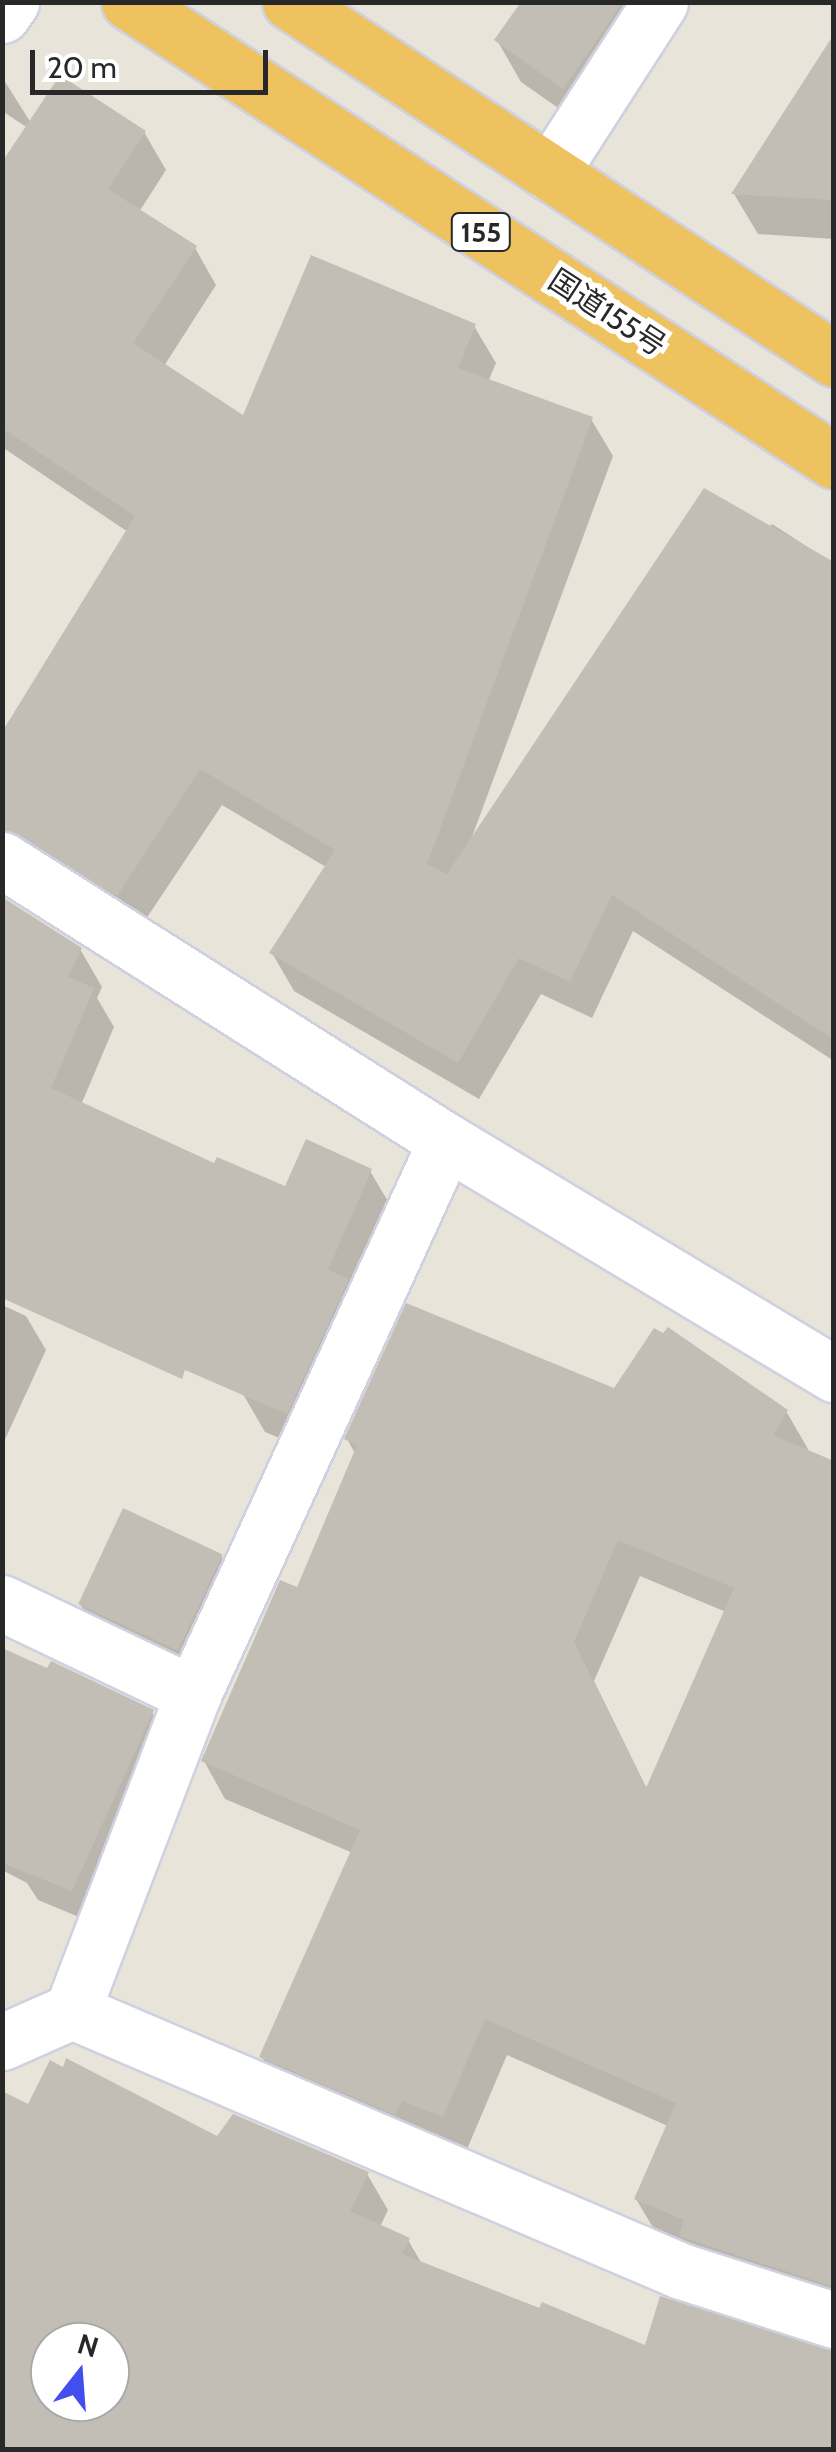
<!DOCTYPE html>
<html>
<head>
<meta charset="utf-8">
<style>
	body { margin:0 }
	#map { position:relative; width:836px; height:2452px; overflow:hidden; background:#e9e4da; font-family:Cabin,"Noto Sans JP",sans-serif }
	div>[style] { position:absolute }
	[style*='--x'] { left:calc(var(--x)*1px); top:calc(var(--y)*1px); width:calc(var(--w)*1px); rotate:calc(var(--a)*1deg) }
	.shadow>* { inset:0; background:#0003 }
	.building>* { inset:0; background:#c2beb6; transform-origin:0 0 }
	.roads { filter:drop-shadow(2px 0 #cfd1e0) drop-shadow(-2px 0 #cfd1e0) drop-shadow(0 2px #cfd1e0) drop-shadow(0 -2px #cfd1e0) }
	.minor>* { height:55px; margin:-27.5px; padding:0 27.5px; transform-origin:27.5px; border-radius:27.5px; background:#fff }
	.trunk>* { height:55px; margin:-27.5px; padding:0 27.5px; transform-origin:27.5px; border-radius:27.5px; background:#eec25e }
	span { translate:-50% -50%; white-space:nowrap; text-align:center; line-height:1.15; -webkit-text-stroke:10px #fff; paint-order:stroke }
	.shield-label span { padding:2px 8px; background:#fff; border:2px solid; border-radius:8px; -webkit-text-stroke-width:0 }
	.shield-label { font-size:28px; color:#282828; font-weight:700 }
	.street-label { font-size:30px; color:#282828 }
	.frame { position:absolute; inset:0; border:5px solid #282828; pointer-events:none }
	.north { position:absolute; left:30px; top:2322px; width:100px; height:100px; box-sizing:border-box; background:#fff; border:2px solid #a9a9a9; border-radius:50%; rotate:17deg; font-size:28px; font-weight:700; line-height:40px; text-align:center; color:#282828 }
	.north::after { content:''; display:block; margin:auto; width:35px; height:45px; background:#424fee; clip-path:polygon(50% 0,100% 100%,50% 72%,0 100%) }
	.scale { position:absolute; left:30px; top:50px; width:238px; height:45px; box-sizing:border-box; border:5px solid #282828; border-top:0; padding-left:12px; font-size:30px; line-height:35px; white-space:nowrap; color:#282828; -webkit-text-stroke:8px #fff; paint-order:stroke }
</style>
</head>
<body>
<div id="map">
	<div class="shadow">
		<div style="clip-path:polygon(524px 2px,648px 2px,587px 128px,521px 82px,497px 40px)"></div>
		<div style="clip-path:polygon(834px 39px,834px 239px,758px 234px,734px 194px)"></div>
		<div style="clip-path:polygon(2px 77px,31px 123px,144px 132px,166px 170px,139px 212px,195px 248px,216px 285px,164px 366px,244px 419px,474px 326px,496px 363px,488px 382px,591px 419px,613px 456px,472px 837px,772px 524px,834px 564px,834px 1061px,633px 931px,592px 1018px,541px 994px,479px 1099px,294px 991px,272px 953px,326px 867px,222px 805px,138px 931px,2px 877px,2px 734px,128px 532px,2px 447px,2px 167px,28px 128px,2px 111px)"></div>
		<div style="clip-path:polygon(2px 900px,80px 949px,102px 987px,97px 998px,114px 1027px,81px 1105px,215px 1166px,286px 1189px,370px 1171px,392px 1208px,308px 1450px,265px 1432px,243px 1394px,2px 1211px)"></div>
		<div style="clip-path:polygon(2px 1305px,26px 1316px,46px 1350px,2px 1446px)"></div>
		<div style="clip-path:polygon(evenodd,615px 1391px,786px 1411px,808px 1449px,834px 1842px,834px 2319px,658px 2236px,636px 2199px,668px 2126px,507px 2055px,465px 2154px,283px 2094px,262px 2057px,353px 1853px,225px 1799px,204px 1761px,298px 1591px,356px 1455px,347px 1439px,615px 1391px,640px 1576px,726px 1612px,648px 1791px,594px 1681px,640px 1576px)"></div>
		<div style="clip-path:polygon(221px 1556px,241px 1591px,198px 1686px,101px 1639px,80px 1604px)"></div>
		<div style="clip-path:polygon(2px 1650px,152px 1712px,170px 1744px,91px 1922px,38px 1900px,27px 1883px,2px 1870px)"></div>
		<div style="clip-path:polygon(evenodd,29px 2108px,219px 2139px,233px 2117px,367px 2174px,388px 2210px,380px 2227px,408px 2240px,422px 2264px,646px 2348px,2px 2450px,29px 2108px,50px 2342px,110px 2342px,110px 2402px,50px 2402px,50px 2342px)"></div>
	</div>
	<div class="building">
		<div style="clip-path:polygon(521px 2px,623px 2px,563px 89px,494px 40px)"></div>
		<div style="clip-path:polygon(834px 34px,834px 200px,731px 194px)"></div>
		<div style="clip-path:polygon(60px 75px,146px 131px,108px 189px,197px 246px,133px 343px,243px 415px,311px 255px,476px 324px,458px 368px,593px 417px,427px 864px,447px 874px,704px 488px,834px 562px,834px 1040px,612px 895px,570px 982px,519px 958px,458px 1063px,269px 953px,335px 850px,200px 769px,117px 896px,2px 829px,2px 732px,135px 516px,2px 428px,2px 162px)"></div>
		<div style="clip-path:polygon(2px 897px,82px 948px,68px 977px,94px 988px,51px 1088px,214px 1163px,217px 1157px,285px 1186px,306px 1139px,372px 1169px,328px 1270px,349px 1279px,287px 1414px,185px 1370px,182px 1379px,2px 1298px)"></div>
		<div style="clip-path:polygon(evenodd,406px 1303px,614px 1388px,654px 1328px,663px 1333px,668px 1327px,788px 1410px,773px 1435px,834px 1461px,834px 2287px,679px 2236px,684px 2220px,634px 2199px,676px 2103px,485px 2019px,443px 2117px,402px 2101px,395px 2115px,259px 2057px,360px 1830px,201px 1761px,280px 1580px,297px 1587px,357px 1445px,344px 1439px,406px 1303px,618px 1540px,734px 1588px,646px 1788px,574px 1642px,618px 1540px)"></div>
		<div style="left:123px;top:1508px;width:110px;height:106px;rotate:25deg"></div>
		<div style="clip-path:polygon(2px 1648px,47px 1668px,51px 1661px,154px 1710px,72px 1891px,2px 1863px)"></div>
		<div style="clip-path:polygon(evenodd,66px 2058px,217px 2136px,233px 2114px,369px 2172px,350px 2211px,410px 2238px,402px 2254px,539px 2308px,542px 2302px,645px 2345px,660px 2296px,834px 2350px,834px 2450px,2px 2450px,2px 2091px,28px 2104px,50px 2060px,63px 2067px,66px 2058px,50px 2342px,110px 2342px,110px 2402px,50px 2402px,50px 2342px)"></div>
	</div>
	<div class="roads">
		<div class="minor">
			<div style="--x:2;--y:15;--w:16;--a:-55"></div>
			<div style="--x:550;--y:173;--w:203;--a:-57.2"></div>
			<div style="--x:2;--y:860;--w:525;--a:32.33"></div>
			<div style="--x:446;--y:1141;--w:453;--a:31"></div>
			<div style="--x:2;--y:1603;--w:212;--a:25.5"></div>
			<div style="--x:72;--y:2011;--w:662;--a:23.12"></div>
			<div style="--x:681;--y:2271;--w:161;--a:17.8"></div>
			<div style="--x:2;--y:2042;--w:77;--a:-23.9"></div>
			<div style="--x:72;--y:2011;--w:339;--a:-69.1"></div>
			<div style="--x:193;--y:1694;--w:608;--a:-65.42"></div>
		</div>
		<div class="trunk">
			<div style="--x:129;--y:2;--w:841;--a:33.07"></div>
			<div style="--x:290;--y:2;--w:651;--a:33.27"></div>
		</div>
	</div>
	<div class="shield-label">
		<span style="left:481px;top:232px">155</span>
	</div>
	<div class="street-label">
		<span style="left:607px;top:313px;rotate:33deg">国道155号</span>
	</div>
	<div class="frame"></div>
	<div class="north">N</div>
	<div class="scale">20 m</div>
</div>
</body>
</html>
